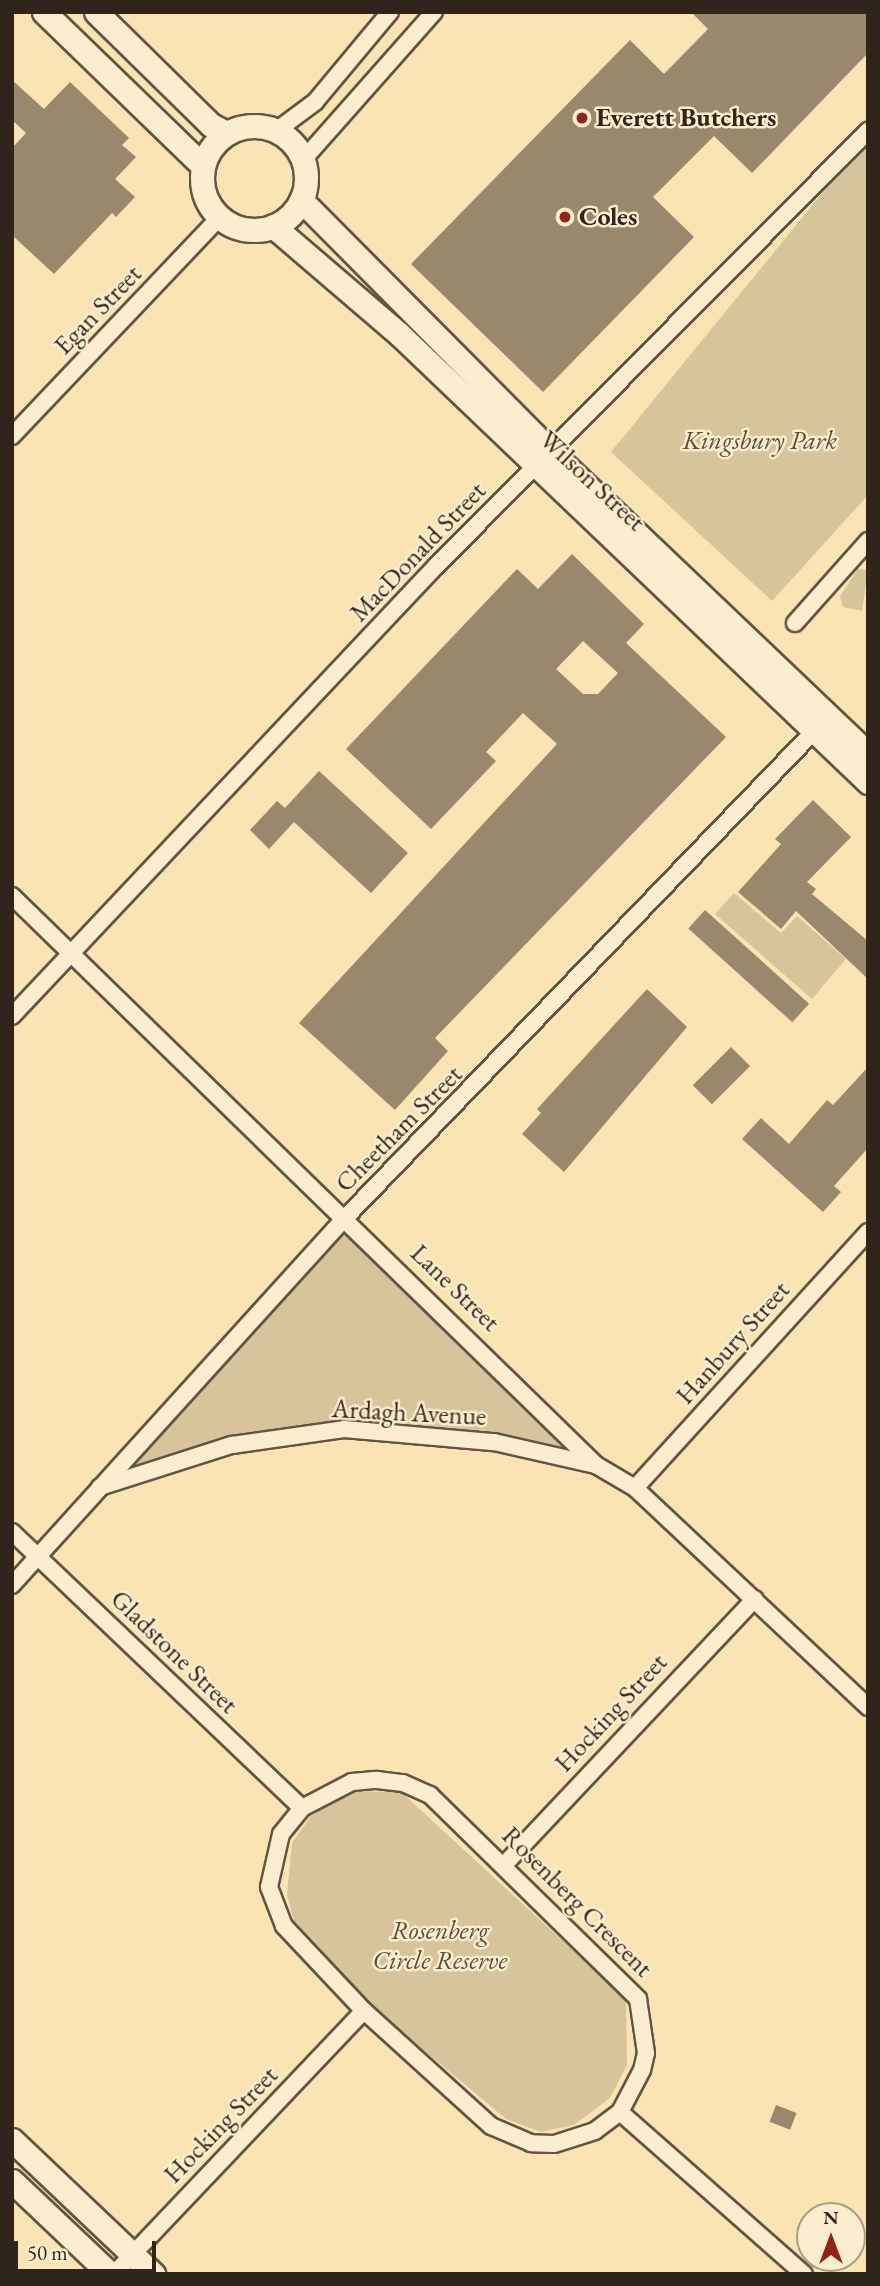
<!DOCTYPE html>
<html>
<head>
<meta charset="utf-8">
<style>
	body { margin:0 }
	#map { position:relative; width:880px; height:2286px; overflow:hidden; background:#fae4b4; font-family:"EB Garamond",serif }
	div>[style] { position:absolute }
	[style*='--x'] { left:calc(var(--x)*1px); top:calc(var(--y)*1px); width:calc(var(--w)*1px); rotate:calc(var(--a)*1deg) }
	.green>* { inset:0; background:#d7c49a }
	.building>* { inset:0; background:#99886b; transform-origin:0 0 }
	.roads { filter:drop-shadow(2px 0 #625541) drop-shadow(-2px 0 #625541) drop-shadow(0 2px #625541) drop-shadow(0 -2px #625541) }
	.street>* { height:16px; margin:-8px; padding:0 8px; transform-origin:8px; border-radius:8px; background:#fcedce }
	.secondary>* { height:23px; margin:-11.5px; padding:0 11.5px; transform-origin:11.5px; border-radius:11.5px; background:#fcedce }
	.secondary>.ring { margin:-11.5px; padding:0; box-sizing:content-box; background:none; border:23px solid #fcedce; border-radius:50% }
	.dots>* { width:19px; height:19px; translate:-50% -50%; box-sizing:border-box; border:4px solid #fcedce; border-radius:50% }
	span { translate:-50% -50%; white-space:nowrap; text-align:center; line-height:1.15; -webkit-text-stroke:5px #fcedce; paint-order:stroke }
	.poi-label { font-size:26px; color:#2f251b; font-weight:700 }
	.left { translate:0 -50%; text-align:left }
	.street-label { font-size:26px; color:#2f251b }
	.park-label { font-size:26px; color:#594d3b; font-style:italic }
	.frame { position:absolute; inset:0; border:14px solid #2f251b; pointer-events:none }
	.north { position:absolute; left:796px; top:2202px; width:70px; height:70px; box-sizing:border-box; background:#fcedce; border:2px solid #aa9d86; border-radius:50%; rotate:0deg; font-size:19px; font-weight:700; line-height:28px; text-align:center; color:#2f251b }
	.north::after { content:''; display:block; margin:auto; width:24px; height:32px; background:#8f2418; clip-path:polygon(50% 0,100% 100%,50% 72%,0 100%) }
	.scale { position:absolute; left:14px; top:2241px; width:142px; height:32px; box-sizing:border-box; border:4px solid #2f251b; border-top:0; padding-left:9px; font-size:21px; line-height:24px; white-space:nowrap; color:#2f251b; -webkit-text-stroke:5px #fcedce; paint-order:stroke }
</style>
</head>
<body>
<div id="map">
	<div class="green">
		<div style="clip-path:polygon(868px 137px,868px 495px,772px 601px,611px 452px)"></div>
		<div style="clip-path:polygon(858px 569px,868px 570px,862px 611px,843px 607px,840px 596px)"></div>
		<div style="clip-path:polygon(734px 893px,781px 933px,797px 916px,846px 959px,812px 999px,715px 914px)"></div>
		<div style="clip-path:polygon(346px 1217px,596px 1465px,494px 1442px,344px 1429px,232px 1445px,98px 1488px)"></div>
		<div style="clip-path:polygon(349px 1791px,401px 1792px,626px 1999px,627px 2065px,610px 2098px,574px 2125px,541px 2132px,506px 2119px,370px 2005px,294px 1921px,287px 1895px,292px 1843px,311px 1816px)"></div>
	</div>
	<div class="building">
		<div style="clip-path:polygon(691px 12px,868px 12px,868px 53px,752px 173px,714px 136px,653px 197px,694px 237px,543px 392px,411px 264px,630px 40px,664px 74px,708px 29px)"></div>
		<div style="clip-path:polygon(12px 80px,44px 109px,70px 82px,129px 138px,122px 145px,136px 157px,115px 179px,135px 197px,116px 217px,112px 213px,54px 274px,12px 235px,12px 148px,26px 133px,12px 120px)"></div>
		<div style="clip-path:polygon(evenodd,572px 554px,644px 624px,626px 643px,726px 737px,435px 1038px,448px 1051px,395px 1110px,299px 1023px,557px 744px,523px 713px,486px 752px,496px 761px,431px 829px,346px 749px,517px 569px,538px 589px,572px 554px,583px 641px,618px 673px,598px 694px,583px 694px,556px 669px,583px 641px)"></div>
		<div style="clip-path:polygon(319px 771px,408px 853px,371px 893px,294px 822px,269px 849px,250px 830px,277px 801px,285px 808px)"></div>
		<div style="clip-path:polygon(813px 800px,851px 837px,807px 882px,816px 889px,812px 894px,868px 941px,868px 979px,796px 911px,781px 929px,738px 892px,781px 844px,775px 839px)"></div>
		<div style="left:705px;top:910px;width:140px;height:25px;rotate:42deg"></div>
		<div style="clip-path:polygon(647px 989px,687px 1027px,564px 1172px,522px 1134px,541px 1113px,537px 1109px)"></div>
		<div style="left:731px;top:1047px;width:27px;height:54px;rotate:45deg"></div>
		<div style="clip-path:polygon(868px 1067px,868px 1148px,834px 1186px,841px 1192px,823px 1212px,742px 1139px,761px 1118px,789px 1144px,827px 1100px,833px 1105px)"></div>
		<div style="left:776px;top:2105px;width:22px;height:18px;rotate:21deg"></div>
	</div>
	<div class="roads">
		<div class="street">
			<div style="--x:276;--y:131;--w:49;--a:-36.6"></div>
			<div style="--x:315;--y:102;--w:117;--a:-50.2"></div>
			<div style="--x:303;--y:160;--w:198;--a:-48.5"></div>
			<div style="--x:12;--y:436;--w:302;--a:-46.5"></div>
			<div style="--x:795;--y:623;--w:110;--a:-48.3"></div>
			<div style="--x:12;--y:896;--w:815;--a:44.25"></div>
			<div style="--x:596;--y:1465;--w:45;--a:30.5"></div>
			<div style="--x:635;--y:1488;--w:320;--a:43.2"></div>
			<div style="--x:12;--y:1016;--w:620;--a:-46.7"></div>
			<div style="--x:437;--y:565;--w:612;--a:-45.2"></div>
			<div style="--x:100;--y:1487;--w:139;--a:-17.7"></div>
			<div style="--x:232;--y:1445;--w:113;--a:-8.1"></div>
			<div style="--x:344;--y:1429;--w:151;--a:5"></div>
			<div style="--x:494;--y:1442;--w:104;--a:12.8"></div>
			<div style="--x:635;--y:1488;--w:346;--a:-47.7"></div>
			<div style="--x:12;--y:1532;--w:400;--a:43.6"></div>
			<div style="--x:12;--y:1585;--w:497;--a:-47.8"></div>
			<div style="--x:346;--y:1217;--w:683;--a:-46.07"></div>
			<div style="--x:377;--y:1780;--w:26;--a:7"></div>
			<div style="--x:403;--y:1783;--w:30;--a:24"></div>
			<div style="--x:430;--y:1795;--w:291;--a:44.4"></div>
			<div style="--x:638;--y:1999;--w:55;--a:81.6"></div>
			<div style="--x:646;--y:2053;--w:17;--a:103"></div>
			<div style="--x:642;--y:2070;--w:47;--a:117.6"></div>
			<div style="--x:620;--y:2112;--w:31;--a:143"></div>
			<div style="--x:595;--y:2131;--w:43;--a:162.4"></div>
			<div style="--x:554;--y:2144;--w:23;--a:-178"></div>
			<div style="--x:531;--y:2143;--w:43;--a:-157"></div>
			<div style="--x:491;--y:2126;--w:171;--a:-137.8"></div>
			<div style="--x:364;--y:2011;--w:117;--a:-133.3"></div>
			<div style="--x:284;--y:1926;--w:42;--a:-111"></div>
			<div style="--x:269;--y:1887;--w:54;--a:-77.2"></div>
			<div style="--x:281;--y:1834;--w:33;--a:-51"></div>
			<div style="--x:302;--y:1808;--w:56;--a:-27.5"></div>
			<div style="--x:352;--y:1782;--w:25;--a:-5"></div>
			<div style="--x:505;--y:1864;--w:364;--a:-46.7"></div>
			<div style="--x:620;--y:2112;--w:245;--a:41.4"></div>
			<div style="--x:114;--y:2274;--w:363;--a:-46.5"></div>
		</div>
		<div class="secondary">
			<div style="--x:44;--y:12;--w:221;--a:44.1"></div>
			<div style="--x:96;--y:12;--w:161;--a:44.5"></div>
			<div style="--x:211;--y:125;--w:18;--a:27"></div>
			<div class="ring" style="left:202px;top:126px;width:81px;height:81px"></div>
			<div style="--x:301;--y:200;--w:355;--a:45.2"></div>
			<div style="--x:551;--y:452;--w:438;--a:43.6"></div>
			<div style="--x:273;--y:226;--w:166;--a:40.6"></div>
			<div style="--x:399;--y:334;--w:649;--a:43.69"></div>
			<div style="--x:12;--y:2140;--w:195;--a:43.5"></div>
			<div style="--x:12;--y:2181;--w:135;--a:43.5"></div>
		</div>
	</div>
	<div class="dots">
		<div style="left:582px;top:118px;background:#8f2418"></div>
		<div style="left:565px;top:217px;background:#8f2418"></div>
	</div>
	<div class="poi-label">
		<span class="left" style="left:596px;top:118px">Everett Butchers</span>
		<span class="left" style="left:579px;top:217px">Coles</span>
	</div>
	<div class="street-label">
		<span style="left:98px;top:310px;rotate:-46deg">Egan Street</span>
		<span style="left:592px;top:481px;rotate:43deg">Wilson Street</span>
		<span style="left:418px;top:552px;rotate:-46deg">MacDonald Street</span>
		<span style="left:399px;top:1129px;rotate:-45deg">Cheetham Street</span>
		<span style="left:455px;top:1288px;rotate:44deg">Lane Street</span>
		<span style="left:733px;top:1343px;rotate:-48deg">Hanbury Street</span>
		<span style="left:409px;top:1413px;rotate:3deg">Ardagh Avenue</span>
		<span style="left:174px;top:1652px;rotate:44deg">Gladstone Street</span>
		<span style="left:611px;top:1713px;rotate:-47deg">Hocking Street</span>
		<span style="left:577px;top:1902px;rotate:45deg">Rosenberg Crescent</span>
		<span style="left:221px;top:2125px;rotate:-46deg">Hocking Street</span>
	</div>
	<div class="park-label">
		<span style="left:760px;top:441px">Kingsbury Park</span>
		<span style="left:440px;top:1946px">Rosenberg<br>Circle Reserve</span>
	</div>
	<div class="frame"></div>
	<div class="north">N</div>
	<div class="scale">50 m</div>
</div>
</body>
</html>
